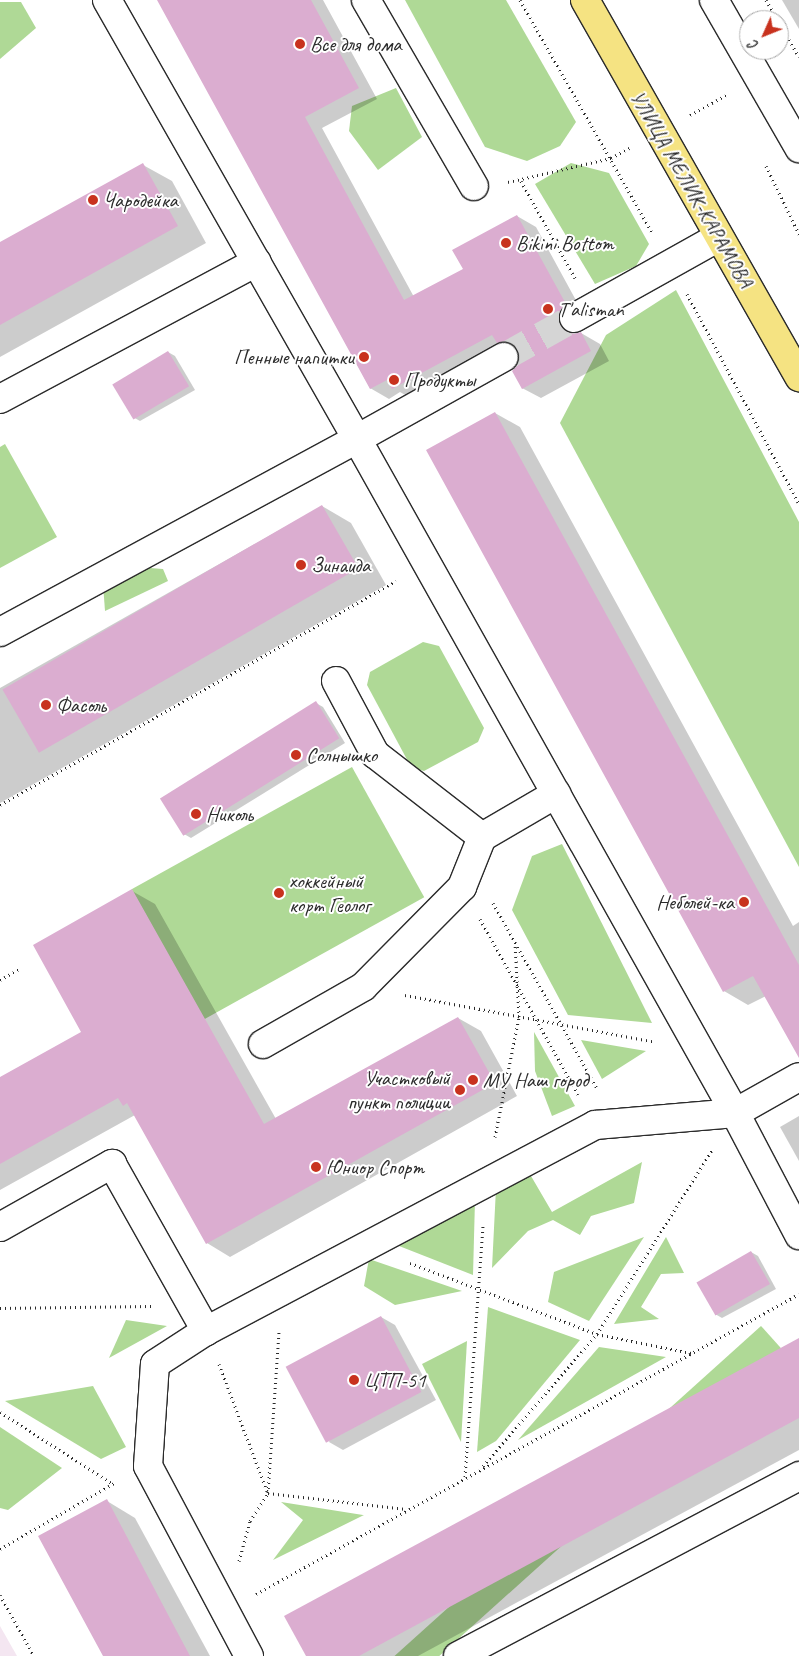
<!DOCTYPE html>
<html>
<head>
<meta charset="utf-8">
<style>
	body { margin:0 }
	#map { position:relative; width:799px; height:1656px; overflow:hidden; background:#fff; font-family:Caveat,sans-serif }
	div>[style] { position:absolute }
	[style*='--x'] { left:calc(var(--x)*1px); top:calc(var(--y)*1px); width:calc(var(--w)*1px); rotate:calc(var(--a)*1deg) }
	.built>* { inset:0; background:#f4e6f1 }
	.green>* { inset:0; background:#afd996; transform-origin:0 0 }
	.shadow>* { inset:0; background:#0003 }
	.building>* { inset:0; background:#dbadd0; transform-origin:0 0 }
	.minor-tunnel>* { height:28px; margin-top:-14px; transform-origin:0; background:repeating-linear-gradient(90deg,#d5d5d5 0 28px,transparent 0 42px) }
	.path>* { height:3px; margin-top:-1.5px; transform-origin:0; background:repeating-linear-gradient(90deg,#2b2b2b 0 1px,transparent 0 5px) }
	.roads { filter:drop-shadow(1px 0 #2b2b2b) drop-shadow(-1px 0 #2b2b2b) drop-shadow(0 1px #2b2b2b) drop-shadow(0 -1px #2b2b2b) }
	.minor>* { height:28px; margin:-14px; padding:0 14px; transform-origin:14px; border-radius:14px; background:#fff }
	.major>* { height:28px; margin:-14px; padding:0 14px; transform-origin:14px; border-radius:14px; background:#f5e382 }
	.dots>* { width:14px; height:14px; translate:-50% -50%; box-sizing:border-box; border:2px solid #fff; border-radius:50% }
	span { translate:-50% -50%; white-space:nowrap; text-align:center; line-height:1.15; -webkit-text-stroke:4px #fff; paint-order:stroke }
	.poi-label { font-size:21px; color:#2b2b2b }
	.left { translate:0 -50%; text-align:left }
	.right { translate:-100% -50%; text-align:right }
	.street-label { font-size:21px; color:#2b2b2b }
	.north { position:absolute; left:739px; top:10px; width:50px; height:50px; box-sizing:border-box; background:#fff; border:1px solid #aaa; border-radius:50%; rotate:226deg; font-size:14px; font-weight:700; line-height:20px; text-align:center; color:#2b2b2b }
	.north::after { content:''; display:block; margin:auto; width:18px; height:22px; background:#c8321e; clip-path:polygon(50% 0,100% 100%,50% 72%,0 100%) }
</style>
</head>
<body>
<div id="map">
	<div class="built">
		<div style="clip-path:polygon(0 1626px,17px 1656px,0 1656px)"></div>
	</div>
	<div class="green">
		<div style="clip-path:polygon(405px 0,506px 0,576px 122px,560px 146px,527px 161px,485px 147px)"></div>
		<div style="clip-path:polygon(0 2px,21px 2px,36px 28px,0 59px)"></div>
		<div style="clip-path:polygon(396px 88px,422px 137px,378px 170px,349px 131px,352px 106px)"></div>
		<div style="clip-path:polygon(571px 163px,609px 173px,649px 244px,636px 266px,595px 284px,535px 184px)"></div>
		<div style="clip-path:polygon(676px 290px,799px 522px,799px 867px,560px 423px,606px 335px)"></div>
		<div style="clip-path:polygon(5px 444px,57px 537px,0 568px,0 447px)"></div>
		<div style="clip-path:polygon(137px 567px,163px 569px,168px 581px,105px 611px,103px 584px)"></div>
		<div style="clip-path:polygon(423px 642px,439px 646px,484px 728px,478px 742px,424px 771px,411px 767px,367px 685px,370px 672px)"></div>
		<div style="left:352px;top:767px;width:149px;height:252px;rotate:61deg"></div>
		<div style="clip-path:polygon(562px 844px,652px 1023px,568px 1015px,512px 910px,532px 856px)"></div>
		<div style="clip-path:polygon(534px 1032px,575px 1106px,552px 1116px,535px 1071px)"></div>
		<div style="clip-path:polygon(581px 1040px,646px 1051px,602px 1079px)"></div>
		<div style="clip-path:polygon(642px 1162px,634px 1203px,591px 1216px,580px 1235px,553px 1220px,528px 1231px,492px 1268px,496px 1188px,531px 1176px,552px 1212px)"></div>
		<div style="clip-path:polygon(475px 1200px,473px 1275px,394px 1244px)"></div>
		<div style="clip-path:polygon(644px 1237px,589px 1321px,548px 1302px,554px 1272px)"></div>
		<div style="clip-path:polygon(666px 1237px,684px 1273px,661px 1274px,641px 1307px,659px 1319px,614px 1324px)"></div>
		<div style="clip-path:polygon(369px 1259px,462px 1291px,395px 1305px,364px 1286px)"></div>
		<div style="clip-path:polygon(488px 1307px,580px 1340px,496px 1441px,477px 1452px)"></div>
		<div style="clip-path:polygon(126px 1320px,167px 1326px,109px 1358px)"></div>
		<div style="left:761px;top:1326px;width:30px;height:525px;rotate:48deg"></div>
		<div style="clip-path:polygon(467px 1341px,461px 1442px,422px 1364px)"></div>
		<div style="clip-path:polygon(599px 1347px,666px 1357px,518px 1440px)"></div>
		<div style="clip-path:polygon(93px 1386px,126px 1447px,101px 1459px,5px 1401px)"></div>
		<div style="clip-path:polygon(0 1427px,62px 1468px,8px 1510px,0 1508px)"></div>
		<div style="clip-path:polygon(281px 1502px,363px 1515px,364px 1515px,273px 1560px,303px 1520px)"></div>
	</div>
	<div class="shadow">
		<div style="clip-path:polygon(159px 0,323px 0,377px 99px,322px 128px,414px 297px,464px 269px,517px 216px,536px 227px,584px 315px,577px 328px,578px 334px,581px 333px,600px 344px,609px 361px,541px 398px,522px 388px,519px 365px,520px 352px,412px 399px,400px 392px,389px 399px,370px 388px)"></div>
		<div style="clip-path:polygon(782px 0,799px 0,799px 29px)"></div>
		<div style="clip-path:polygon(143px 165px,172px 181px,206px 243px,0 357px,0 244px)"></div>
		<div style="clip-path:polygon(168px 352px,175px 356px,195px 390px,140px 421px,133px 417px)"></div>
		<div style="clip-path:polygon(495px 413px,520px 427px,793px 926px,799px 922px,799px 1051px,766px 996px,748px 1005px,724px 991px)"></div>
		<div style="clip-path:polygon(322px 506px,351px 523px,386px 585px,0 803px,0 688px)"></div>
		<div style="clip-path:polygon(316px 703px,323px 707px,345px 743px,191px 838px,184px 834px)"></div>
		<div style="clip-path:polygon(132px 891px,155px 904px,276px 1119px,458px 1018px,481px 1031px,517px 1096px,230px 1257px,207px 1243px,135px 1115px,0 1190px,0 1079px,83px 1032px)"></div>
		<div style="clip-path:polygon(799px 1116px,799px 1161px,780px 1127px)"></div>
		<div style="clip-path:polygon(751px 1252px,758px 1256px,776px 1289px,722px 1318px,715px 1314px)"></div>
		<div style="clip-path:polygon(381px 1317px,395px 1325px,436px 1400px,343px 1450px,329px 1442px)"></div>
		<div style="clip-path:polygon(799px 1340px,799px 1450px,418px 1656px,307px 1656px)"></div>
		<div style="clip-path:polygon(107px 1501px,135px 1518px,210px 1656px,104px 1656px)"></div>
	</div>
	<div class="building">
		<div style="clip-path:polygon(157px 0,311px 0,359px 88px,305px 117px,404px 300px,463px 269px,452px 250px,517px 215px,566px 304px,560px 310px,558px 317px,560px 325px,566px 332px,574px 334px,581px 332px,591px 351px,522px 389px,512px 371px,518px 365px,520px 358px,518px 350px,512px 343px,504px 341px,497px 343px,492px 335px,392px 389px,387px 380px,370px 389px)"></div>
		<div style="clip-path:polygon(143px 163px,178px 226px,0 325px,0 242px)"></div>
		<div style="left:168px;top:351px;width:41px;height:65px;rotate:59deg"></div>
		<div style="clip-path:polygon(495px 412px,799px 965px,799px 1058px,753px 976px,723px 992px,426px 450px)"></div>
		<div style="left:322px;top:505px;width:73px;height:369px;rotate:60deg"></div>
		<div style="left:316px;top:701px;width:44px;height:184px;rotate:58deg"></div>
		<div style="clip-path:polygon(132px 889px,264px 1124px,458px 1017px,495px 1083px,206px 1244px,127px 1103px,123px 1106px,118px 1098px,0 1164px,0 1077px,81px 1032px,33px 945px)"></div>
		<div style="left:751px;top:1251px;width:38px;height:63px;rotate:60deg"></div>
		<div style="left:381px;top:1316px;width:86px;height:108px;rotate:62deg"></div>
		<div style="clip-path:polygon(799px 1338px,799px 1418px,359px 1656px,306px 1656px,284px 1616px)"></div>
		<div style="clip-path:polygon(107px 1499px,174px 1626px,190px 1656px,103px 1656px,38px 1536px)"></div>
	</div>
	<div class="minor-tunnel">
		<div style="--x:504;--y:357;--w:80;--a:-29.1"></div>
	</div>
	<div class="path">
		<div style="--x:520;--y:0;--w:269;--a:60.4"></div>
		<div style="--x:766;--y:0;--w:23;--a:59"></div>
		<div style="--x:779;--y:22;--w:40;--a:60.3"></div>
		<div style="--x:690;--y:115;--w:43;--a:-28.9"></div>
		<div style="--x:766;--y:166;--w:76;--a:64.1"></div>
		<div style="--x:521;--y:181;--w:111;--a:60.9"></div>
		<div style="--x:508;--y:182;--w:106;--a:-13.1"></div>
		<div style="--x:611;--y:158;--w:21;--a:-29"></div>
		<div style="--x:687;--y:294;--w:238;--a:61.9"></div>
		<div style="--x:0;--y:805;--w:455;--a:-29.5"></div>
		<div style="--x:493;--y:903;--w:214;--a:60.7"></div>
		<div style="--x:480;--y:919;--w:201;--a:60.8"></div>
		<div style="--x:0;--y:980;--w:24;--a:-30"></div>
		<div style="--x:405;--y:995;--w:254;--a:10.6"></div>
		<div style="--x:495;--y:1137;--w:122;--a:-78.7"></div>
		<div style="--x:519;--y:1017;--w:74;--a:-93.1"></div>
		<div style="--x:410;--y:1263;--w:200;--a:20.8"></div>
		<div style="--x:597;--y:1334;--w:96;--a:11.4"></div>
		<div style="--x:0;--y:1308;--w:152;--a:-0.8"></div>
		<div style="--x:219;--y:1364;--w:136;--a:69.3"></div>
		<div style="--x:0;--y:1412;--w:134;--a:32.5"></div>
		<div style="--x:483;--y:1466;--w:174;--a:-49.2"></div>
		<div style="--x:597;--y:1334;--w:217;--a:-58"></div>
		<div style="--x:465;--y:1477;--w:253;--a:-85.9"></div>
		<div style="--x:268;--y:1493;--w:139;--a:6.6"></div>
		<div style="--x:0;--y:1549;--w:134;--a:-30"></div>
		<div style="--x:239;--y:1561;--w:41;--a:-74.6"></div>
		<div style="--x:250;--y:1521;--w:33;--a:-57"></div>
		<div style="--x:268;--y:1493;--w:161;--a:-86.1"></div>
		<div style="--x:256;--y:1594;--w:620;--a:-28.92"></div>
		<div style="--x:0;--y:1595;--w:70;--a:60.9"></div>
	</div>
	<div class="roads">
		<div class="minor">
			<div style="--x:107;--y:0;--w:505;--a:60.34"></div>
			<div style="--x:357;--y:439;--w:773;--a:60.71"></div>
			<div style="--x:735;--y:1113;--w:138;--a:62.3"></div>
			<div style="--x:366;--y:0;--w:215;--a:59.9"></div>
			<div style="--x:714;--y:0;--w:171;--a:60.1"></div>
			<div style="--x:574;--y:318;--w:166;--a:-29.2"></div>
			<div style="--x:0;--y:399;--w:291;--a:-28.1"></div>
			<div style="--x:0;--y:632;--w:406;--a:-28.4"></div>
			<div style="--x:357;--y:439;--w:168;--a:-29.2"></div>
			<div style="--x:336;--y:681;--w:83;--a:61.9"></div>
			<div style="--x:375;--y:754;--w:135;--a:37.8"></div>
			<div style="--x:263;--y:1044;--w:115;--a:-29.7"></div>
			<div style="--x:363;--y:987;--w:141;--a:-45.3"></div>
			<div style="--x:462;--y:887;--w:54;--a:-68.2"></div>
			<div style="--x:482;--y:837;--w:86;--a:-30.2"></div>
			<div style="--x:0;--y:1227;--w:129;--a:-29.4"></div>
			<div style="--x:112;--y:1164;--w:192;--a:60.6"></div>
			<div style="--x:249;--y:1656;--w:215;--a:-118"></div>
			<div style="--x:148;--y:1466;--w:102;--a:-86.1"></div>
			<div style="--x:155;--y:1364;--w:61;--a:-32.9"></div>
			<div style="--x:206;--y:1331;--w:440;--a:-27.9"></div>
			<div style="--x:595;--y:1125;--w:141;--a:-4.9"></div>
			<div style="--x:735;--y:1113;--w:73;--a:-29.4"></div>
			<div style="--x:458;--y:1656;--w:386;--a:-27.8"></div>
		</div>
		<div class="major">
			<div style="--x:585;--y:0;--w:434;--a:60.4"></div>
		</div>
	</div>
	<div class="dots">
		<div style="left:300px;top:44px;background:#c8321e"></div>
		<div style="left:93px;top:200px;background:#c8321e"></div>
		<div style="left:506px;top:243px;background:#c8321e"></div>
		<div style="left:548px;top:309px;background:#c8321e"></div>
		<div style="left:364px;top:357px;background:#c8321e"></div>
		<div style="left:394px;top:380px;background:#c8321e"></div>
		<div style="left:301px;top:565px;background:#c8321e"></div>
		<div style="left:46px;top:705px;background:#c8321e"></div>
		<div style="left:296px;top:755px;background:#c8321e"></div>
		<div style="left:196px;top:814px;background:#c8321e"></div>
		<div style="left:279px;top:893px;background:#c8321e"></div>
		<div style="left:744px;top:902px;background:#c8321e"></div>
		<div style="left:473px;top:1080px;background:#c8321e"></div>
		<div style="left:460px;top:1090px;background:#c8321e"></div>
		<div style="left:316px;top:1167px;background:#c8321e"></div>
		<div style="left:354px;top:1380px;background:#c8321e"></div>
	</div>
	<div class="poi-label">
		<span class="left" style="left:310px;top:44px">Все для дома</span>
		<span class="left" style="left:103px;top:200px">Чародейка</span>
		<span class="left" style="left:516px;top:243px">Bikini Bottom</span>
		<span class="left" style="left:558px;top:309px">T'alisman</span>
		<span class="right" style="left:354px;top:357px">Пенные напитки</span>
		<span class="left" style="left:404px;top:380px">Продукты</span>
		<span class="left" style="left:311px;top:565px">Зинаида</span>
		<span class="left" style="left:56px;top:705px">Фасоль</span>
		<span class="left" style="left:306px;top:755px">Солнышко</span>
		<span class="left" style="left:206px;top:814px">Николь</span>
		<span class="left" style="left:289px;top:893px">хоккейный<br>корт Геолог</span>
		<span class="right" style="left:734px;top:902px">Неболей-ка</span>
		<span class="right" style="left:450px;top:1090px">Участковый<br>пункт полиции</span>
		<span class="left" style="left:483px;top:1080px">МУ Наш город</span>
		<span class="left" style="left:326px;top:1167px">Юниор Спорт</span>
		<span class="left" style="left:364px;top:1380px">ЦТП-51</span>
	</div>
	<div class="street-label">
		<span style="left:692px;top:189px;rotate:60deg">УЛИЦА МЕЛИК-КАРАМОВА</span>
	</div>
	<div class="north">С</div>
</div>
</body>
</html>
